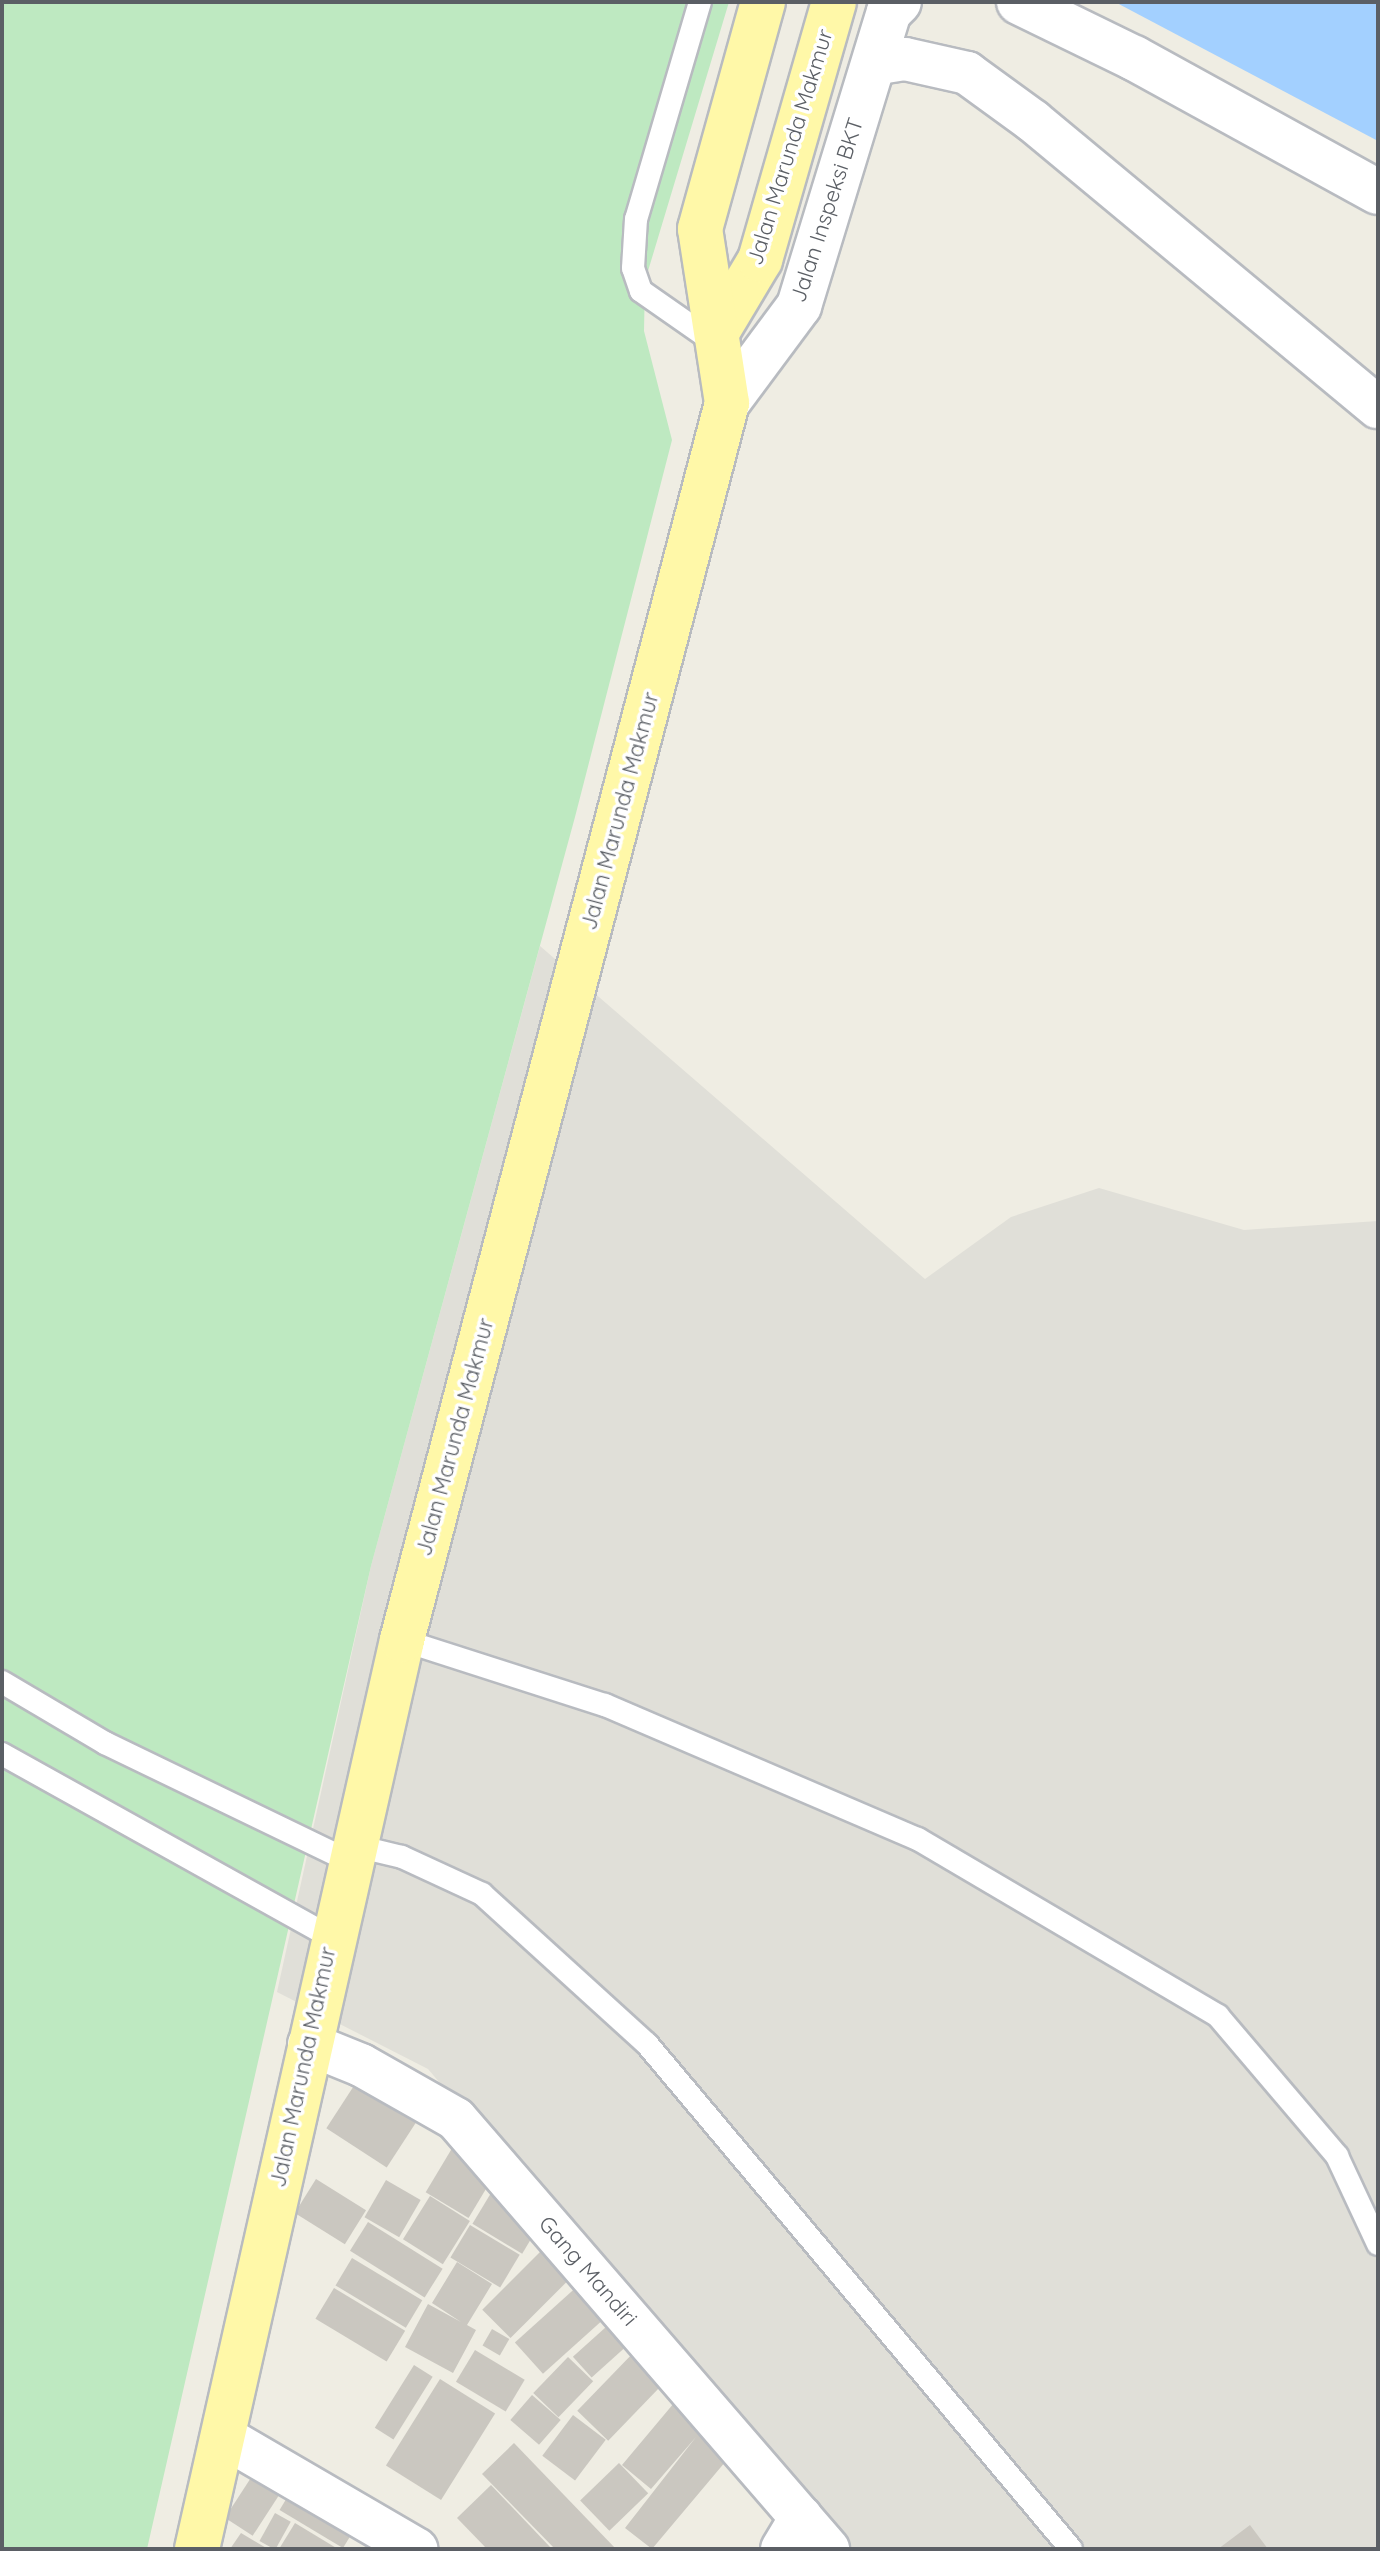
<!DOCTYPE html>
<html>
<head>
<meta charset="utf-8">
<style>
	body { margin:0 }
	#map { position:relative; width:1380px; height:2551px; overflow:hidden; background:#efede3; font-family:Quicksand,sans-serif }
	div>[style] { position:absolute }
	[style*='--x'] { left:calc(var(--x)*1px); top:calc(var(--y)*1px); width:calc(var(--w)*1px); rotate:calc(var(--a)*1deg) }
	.industrial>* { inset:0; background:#e0dfd8 }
	.green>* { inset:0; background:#bee9c1 }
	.water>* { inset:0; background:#a3d0ff }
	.building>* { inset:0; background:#cac7c0; transform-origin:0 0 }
	.roads { filter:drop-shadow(2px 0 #b8bbc0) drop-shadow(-2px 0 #b8bbc0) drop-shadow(0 2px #b8bbc0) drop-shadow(0 -2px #b8bbc0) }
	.lane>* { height:22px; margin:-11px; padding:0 11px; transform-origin:11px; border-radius:11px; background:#fff }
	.street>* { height:42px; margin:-21px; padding:0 21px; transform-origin:21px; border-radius:21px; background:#fff }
	.secondary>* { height:44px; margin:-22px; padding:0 22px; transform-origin:22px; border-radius:22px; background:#fff }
	.primary>* { height:44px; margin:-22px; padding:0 22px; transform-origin:22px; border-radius:22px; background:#fff8a8 }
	span { translate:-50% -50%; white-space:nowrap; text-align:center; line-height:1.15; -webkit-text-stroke:7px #fff; paint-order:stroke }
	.street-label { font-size:22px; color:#5b5f65 }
	.frame { position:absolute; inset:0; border:4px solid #5b5f65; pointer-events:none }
</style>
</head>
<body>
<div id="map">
	<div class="industrial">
		<div style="clip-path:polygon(540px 946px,925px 1279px,1011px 1217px,1099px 1188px,1244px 1230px,1378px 1221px,1378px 2549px,837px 2549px,428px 2069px,277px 1992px,371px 1566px)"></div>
	</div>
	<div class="green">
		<div style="clip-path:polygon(2px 2px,729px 2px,645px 281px,644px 331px,672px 440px,575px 817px,371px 1566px,147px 2549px,2px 2549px)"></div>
	</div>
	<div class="water">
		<div style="clip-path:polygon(1115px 2px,1378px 2px,1378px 141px)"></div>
	</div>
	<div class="building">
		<div style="left:359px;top:2078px;width:72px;height:60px;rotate:33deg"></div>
		<div style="left:454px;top:2145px;width:50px;height:55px;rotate:31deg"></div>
		<div style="left:316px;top:2179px;width:59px;height:40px;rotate:32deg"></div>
		<div style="left:386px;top:2180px;width:40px;height:43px;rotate:30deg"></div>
		<div style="left:491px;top:2193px;width:58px;height:36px;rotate:31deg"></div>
		<div style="left:430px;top:2196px;width:47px;height:51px;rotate:32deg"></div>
		<div style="left:368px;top:2222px;width:88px;height:34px;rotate:32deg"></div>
		<div style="left:470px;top:2225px;width:58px;height:38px;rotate:31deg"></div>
		<div style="left:548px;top:2244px;width:40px;height:93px;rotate:45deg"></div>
		<div style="left:352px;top:2258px;width:82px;height:32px;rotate:31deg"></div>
		<div style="clip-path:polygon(457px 2262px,492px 2284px,467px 2325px,476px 2330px,453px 2373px,405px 2347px,428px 2304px,461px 2322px,432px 2303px)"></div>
		<div style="left:581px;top:2283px;width:42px;height:89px;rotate:48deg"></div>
		<div style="left:334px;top:2288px;width:83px;height:36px;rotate:31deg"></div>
		<div style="left:616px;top:2318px;width:28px;height:58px;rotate:48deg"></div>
		<div style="left:492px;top:2329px;width:20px;height:19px;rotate:30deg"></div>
		<div style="left:637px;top:2349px;width:43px;height:86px;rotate:44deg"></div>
		<div style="left:475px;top:2350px;width:58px;height:37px;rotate:31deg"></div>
		<div style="left:568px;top:2357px;width:35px;height:50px;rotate:44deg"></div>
		<div style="left:414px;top:2365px;width:22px;height:74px;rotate:32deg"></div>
		<div style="left:440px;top:2379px;width:65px;height:102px;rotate:32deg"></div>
		<div style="left:532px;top:2395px;width:38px;height:33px;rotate:41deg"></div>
		<div style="clip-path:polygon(674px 2403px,731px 2455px,652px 2549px,625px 2528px,696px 2437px,651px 2489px,622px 2465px)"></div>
		<div style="left:573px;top:2415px;width:41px;height:51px;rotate:37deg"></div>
		<div style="clip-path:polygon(514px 2443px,616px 2549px,555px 2549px,482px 2474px)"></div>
		<div style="left:619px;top:2463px;width:42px;height:54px;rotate:46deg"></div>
		<div style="left:256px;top:2470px;width:33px;height:57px;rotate:33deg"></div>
		<div style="clip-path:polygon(491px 2485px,552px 2549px,487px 2549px,457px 2518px)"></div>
		<div style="left:294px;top:2486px;width:74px;height:28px;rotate:31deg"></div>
		<div style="left:275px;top:2513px;width:18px;height:32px;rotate:29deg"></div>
		<div style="clip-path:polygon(295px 2523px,338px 2549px,279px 2549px)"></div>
		<div style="clip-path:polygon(1250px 2525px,1268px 2549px,1218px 2549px)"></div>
		<div style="clip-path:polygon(241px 2533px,268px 2549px,230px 2549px)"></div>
	</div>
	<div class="roads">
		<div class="lane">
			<div style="--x:700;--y:2;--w:226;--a:106.4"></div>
			<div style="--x:636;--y:219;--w:49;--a:93.5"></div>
			<div style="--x:633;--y:268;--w:24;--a:71"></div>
			<div style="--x:641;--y:291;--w:93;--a:34.9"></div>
			<div style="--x:402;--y:1640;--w:213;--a:17.8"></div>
			<div style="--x:605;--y:1705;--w:340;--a:23.2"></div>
			<div style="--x:918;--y:1839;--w:348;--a:30.5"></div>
			<div style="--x:1218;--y:2016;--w:184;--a:49.6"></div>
			<div style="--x:1337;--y:2156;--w:97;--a:65"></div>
			<div style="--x:2;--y:1682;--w:120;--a:30.6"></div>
			<div style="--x:105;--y:1743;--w:271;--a:25.8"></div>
			<div style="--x:2;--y:1754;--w:378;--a:29.1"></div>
			<div style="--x:352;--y:1845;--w:51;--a:13.5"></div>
			<div style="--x:402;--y:1857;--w:88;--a:24.8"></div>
			<div style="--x:482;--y:1894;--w:223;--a:42.3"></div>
			<div style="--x:647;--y:2044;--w:659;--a:49.98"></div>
		</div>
		<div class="street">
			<div style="--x:873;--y:64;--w:32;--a:-9"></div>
			<div style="--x:905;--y:59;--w:64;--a:12.7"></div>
			<div style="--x:967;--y:73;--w:82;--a:36"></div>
			<div style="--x:1033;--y:121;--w:448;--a:39.7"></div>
			<div style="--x:309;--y:2044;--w:56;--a:22"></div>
			<div style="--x:361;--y:2065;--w:109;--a:29.6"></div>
			<div style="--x:456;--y:2119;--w:569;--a:49.14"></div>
			<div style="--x:222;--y:2436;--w:225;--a:30.2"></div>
			<div style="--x:782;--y:2549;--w:37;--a:-59"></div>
		</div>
		<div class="secondary">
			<div style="--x:1019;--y:2;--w:128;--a:26"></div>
			<div style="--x:1134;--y:58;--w:278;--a:28.8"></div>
			<div style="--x:727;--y:403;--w:121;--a:-53.4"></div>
			<div style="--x:799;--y:306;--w:307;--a:-73"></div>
			<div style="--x:889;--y:12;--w:14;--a:-45"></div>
		</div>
		<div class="primary">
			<div style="--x:717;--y:332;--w:84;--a:-59.2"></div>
			<div style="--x:760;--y:260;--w:268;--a:-74"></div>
			<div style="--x:197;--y:2549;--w:932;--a:-77.29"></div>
			<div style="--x:402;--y:1640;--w:1279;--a:-75.28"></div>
			<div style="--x:727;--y:403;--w:176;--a:-98.8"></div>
			<div style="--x:700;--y:229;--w:236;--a:-74.5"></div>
		</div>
	</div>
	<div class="street-label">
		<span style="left:790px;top:147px;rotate:-73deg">Jalan Marunda Makmur</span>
		<span style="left:827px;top:210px;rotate:-72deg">Jalan Inspeksi BKT</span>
		<span style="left:620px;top:811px;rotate:-75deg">Jalan Marunda Makmur</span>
		<span style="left:455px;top:1437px;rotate:-75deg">Jalan Marunda Makmur</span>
		<span style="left:303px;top:2067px;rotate:-78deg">Jalan Marunda Makmur</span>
		<span style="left:588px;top:2271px;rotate:49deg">Gang Mandiri</span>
	</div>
	<div class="frame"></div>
</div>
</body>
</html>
